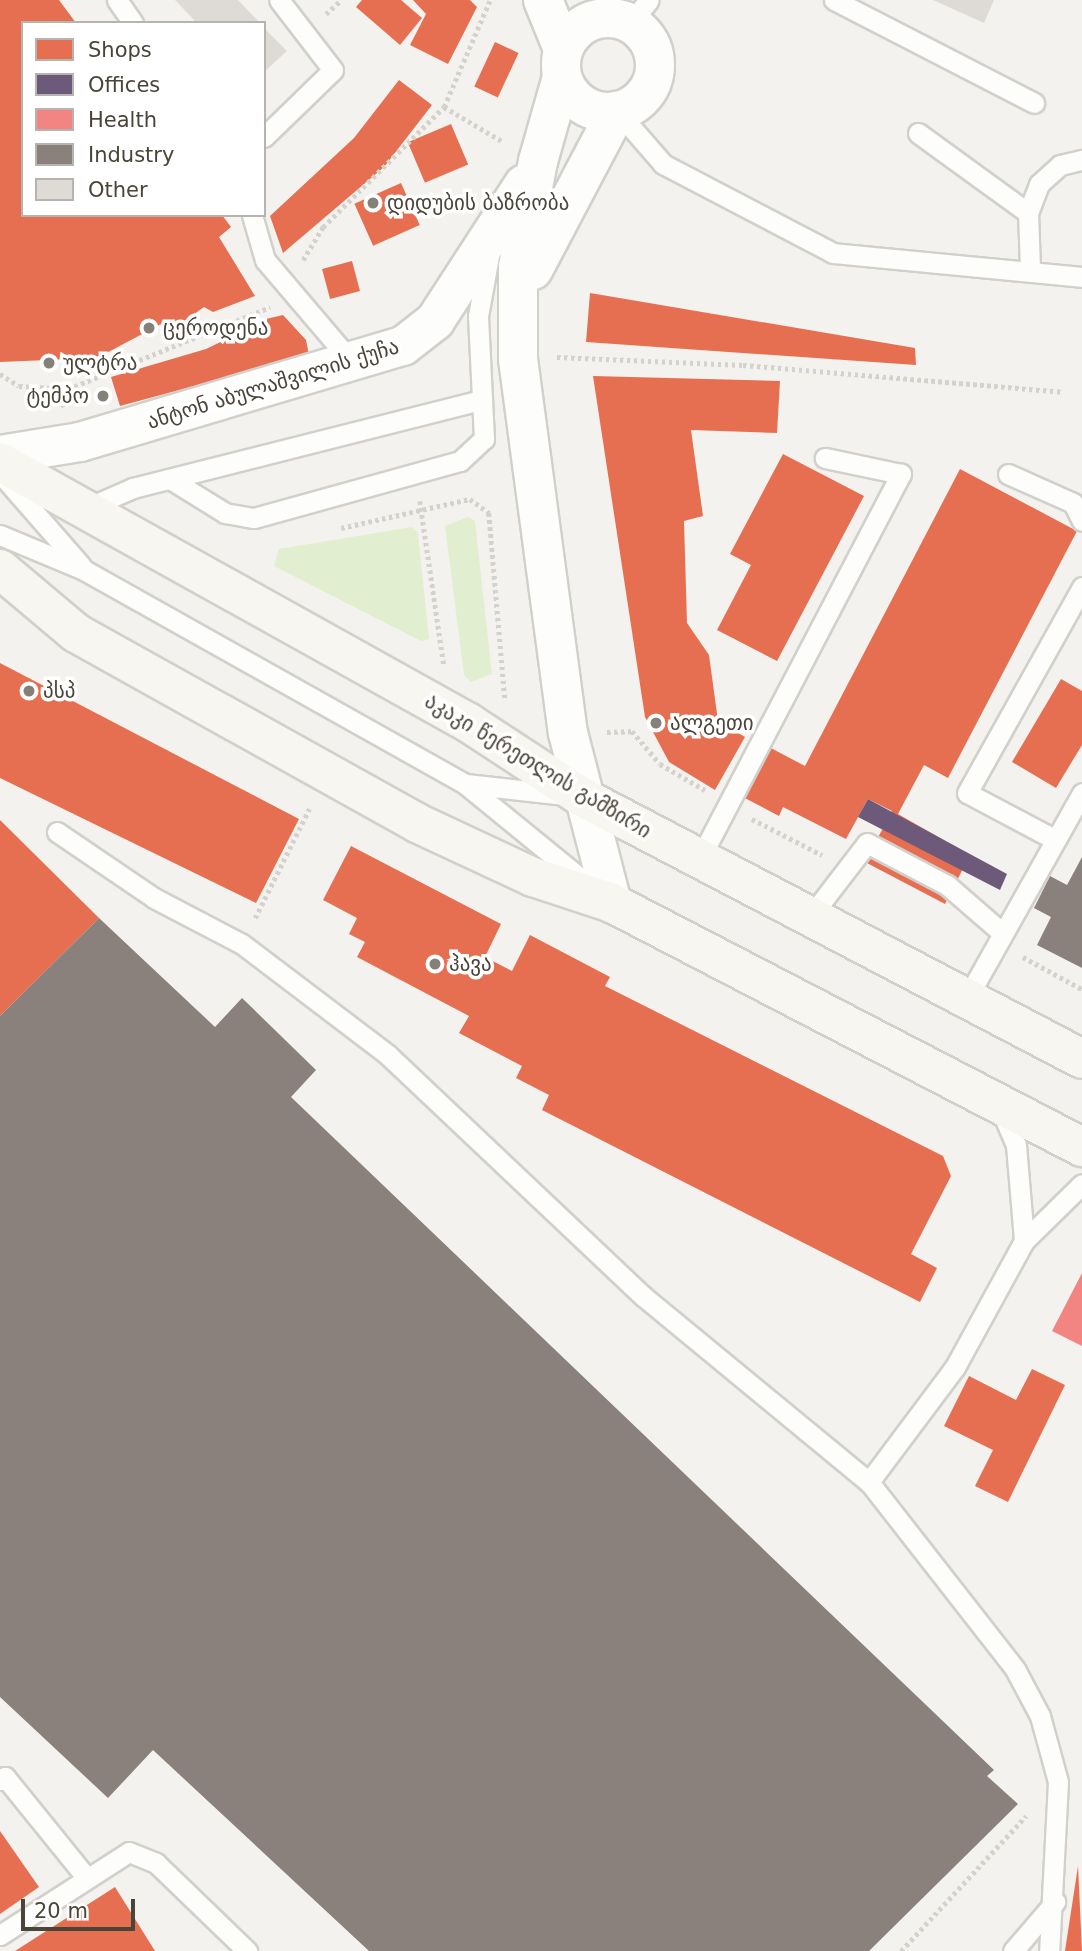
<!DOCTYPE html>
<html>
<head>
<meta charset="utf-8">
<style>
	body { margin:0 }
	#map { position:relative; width:1082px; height:1951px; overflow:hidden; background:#f4f2ee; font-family:"DejaVu Sans","Noto Sans Georgian",sans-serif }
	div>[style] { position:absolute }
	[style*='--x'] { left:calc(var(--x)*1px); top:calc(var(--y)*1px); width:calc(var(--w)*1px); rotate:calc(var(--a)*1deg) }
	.green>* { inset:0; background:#e1eecf }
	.shops>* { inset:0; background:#e76f51; transform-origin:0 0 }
	.offices>* { inset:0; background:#6d597a }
	.health>* { inset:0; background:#f28482 }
	.industry>* { inset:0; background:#8a817c }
	.building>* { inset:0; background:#dedbd6 }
	.path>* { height:4.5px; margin-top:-2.25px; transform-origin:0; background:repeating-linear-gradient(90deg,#d3d2cc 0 3.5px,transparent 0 7px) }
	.roads { filter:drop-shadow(2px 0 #d2d0cb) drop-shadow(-2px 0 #d2d0cb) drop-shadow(0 2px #d2d0cb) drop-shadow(0 -2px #d2d0cb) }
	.service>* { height:19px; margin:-9.5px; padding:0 9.5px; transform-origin:9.5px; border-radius:9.5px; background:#fdfdfc }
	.tertiary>* { height:38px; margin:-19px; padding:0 19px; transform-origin:19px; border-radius:19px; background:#fdfdfc }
	.tertiary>.ring { margin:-19px; padding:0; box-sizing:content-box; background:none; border:38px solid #fdfdfc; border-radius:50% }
	.secondary>* { height:38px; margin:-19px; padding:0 19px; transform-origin:19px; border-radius:19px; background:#f7f6f1 }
	.dots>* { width:19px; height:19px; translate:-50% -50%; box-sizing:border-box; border:4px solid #fff; border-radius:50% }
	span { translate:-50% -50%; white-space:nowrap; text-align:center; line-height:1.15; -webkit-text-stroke:7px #fff; paint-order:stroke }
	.poi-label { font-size:21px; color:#4b4439 }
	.left { translate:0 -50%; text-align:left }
	.right { translate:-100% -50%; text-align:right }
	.street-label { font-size:21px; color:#4b4439 }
	.legend { position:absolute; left:21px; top:21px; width:245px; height:196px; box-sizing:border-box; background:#fff; border:2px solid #b7b4b0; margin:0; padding:9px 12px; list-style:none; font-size:21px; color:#4b4439 }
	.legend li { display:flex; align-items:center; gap:14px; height:35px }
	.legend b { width:35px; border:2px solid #b7b4b0 }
	.scale { position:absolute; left:21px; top:1899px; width:114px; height:32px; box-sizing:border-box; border:4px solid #4b4439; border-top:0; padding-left:9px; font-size:21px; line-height:24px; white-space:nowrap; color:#4b4439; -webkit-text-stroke:5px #fff; paint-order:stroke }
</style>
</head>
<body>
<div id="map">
	<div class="green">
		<div style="clip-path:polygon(468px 517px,475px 521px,492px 674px,471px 682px,464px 675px,445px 526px)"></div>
		<div style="clip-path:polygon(412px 527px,418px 533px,429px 639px,421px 641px,274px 566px,279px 549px)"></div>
	</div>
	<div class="shops">
		<div style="clip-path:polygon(0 0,59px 0,76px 23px,23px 23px,23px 215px,222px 215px,231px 227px,219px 237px,255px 296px,213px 312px,204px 307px,169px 332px,163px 323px,97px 358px,0 362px)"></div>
		<div style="clip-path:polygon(362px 0,401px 0,422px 18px,400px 45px,356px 7px)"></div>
		<div style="clip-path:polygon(413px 0,470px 0,477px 7px,448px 64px,410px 45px,426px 14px)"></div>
		<div style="left:495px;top:42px;width:26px;height:49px;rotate:25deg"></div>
		<div style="clip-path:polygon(399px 80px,432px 105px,384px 167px,283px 253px,270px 216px,354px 138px)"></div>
		<div style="left:451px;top:124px;width:44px;height:47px;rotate:67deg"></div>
		<div style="left:401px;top:183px;width:46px;height:51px;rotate:66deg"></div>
		<div style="left:352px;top:261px;width:31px;height:31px;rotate:75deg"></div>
		<div style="clip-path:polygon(590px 293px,915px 348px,916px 365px,586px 342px)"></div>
		<div style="clip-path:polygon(283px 315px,306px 340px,309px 355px,120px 406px,111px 377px,206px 349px,235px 335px,232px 327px)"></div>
		<div style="clip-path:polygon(593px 376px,780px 381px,777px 433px,691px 430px,703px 516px,684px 521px,687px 623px,709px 655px,718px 721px,745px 737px,715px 790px,669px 762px,645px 717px)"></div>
		<div style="clip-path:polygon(783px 454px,864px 496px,777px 661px,717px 630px,751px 565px,730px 554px)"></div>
		<div style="clip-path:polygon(960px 469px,1077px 531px,948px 778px,924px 765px,898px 814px,970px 855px,945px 904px,865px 862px,892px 811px,868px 799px,846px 839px,783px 807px,779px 816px,741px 796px,767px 746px,805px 766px)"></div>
		<div style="clip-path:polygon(0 663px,299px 819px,256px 903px,0 778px)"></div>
		<div style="clip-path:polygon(1061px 679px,1082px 691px,1082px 745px,1056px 788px,1012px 762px)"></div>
		<div style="clip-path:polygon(0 820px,99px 918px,0 1016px)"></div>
		<div style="clip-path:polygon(351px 846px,501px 924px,485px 957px,512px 971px,530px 935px,610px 977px,605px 986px,943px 1156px,951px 1176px,911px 1254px,937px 1268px,920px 1302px,542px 1110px,549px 1095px,516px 1078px,522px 1066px,459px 1033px,469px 1016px,357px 957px,365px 942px,349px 934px,357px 918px,323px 900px)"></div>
		<div style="clip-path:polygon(1032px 1369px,1065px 1385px,1008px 1502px,975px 1486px,993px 1450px,944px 1426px,969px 1376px,1016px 1400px)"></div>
		<div style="clip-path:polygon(0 1831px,39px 1887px,0 1914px)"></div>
		<div style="clip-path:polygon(1078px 1866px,1082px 1951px,1065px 1951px)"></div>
		<div style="clip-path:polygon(115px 1887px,155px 1951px,15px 1951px)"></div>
	</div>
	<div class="offices">
		<div style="clip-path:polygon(868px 799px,1007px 874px,1000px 890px,858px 817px)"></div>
	</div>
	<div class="health">
		<div style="clip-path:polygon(1082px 1273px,1082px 1346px,1052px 1331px)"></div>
	</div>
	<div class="industry">
		<div style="clip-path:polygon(1082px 857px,1082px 968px,1037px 945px,1051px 917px,1034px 908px,1050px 876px,1067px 885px)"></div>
		<div style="clip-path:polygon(99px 918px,215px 1027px,242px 998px,316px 1070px,291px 1097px,994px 1770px,987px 1776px,1018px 1804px,869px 1951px,369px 1951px,153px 1750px,108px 1798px,0 1697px,0 1016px)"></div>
	</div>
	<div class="building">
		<div style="clip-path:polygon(175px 0,238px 0,260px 23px,197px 23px)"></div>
		<div style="clip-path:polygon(933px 0,994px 0,984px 23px)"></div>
		<div style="clip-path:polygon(264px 28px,287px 51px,264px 72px)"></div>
	</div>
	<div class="path">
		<div style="--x:326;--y:14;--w:21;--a:-43"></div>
		<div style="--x:444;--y:107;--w:67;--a:30.4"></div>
		<div style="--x:303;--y:260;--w:39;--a:-59"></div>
		<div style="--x:323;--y:227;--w:170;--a:-44.8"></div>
		<div style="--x:444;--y:107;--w:116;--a:-66.7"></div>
		<div style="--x:557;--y:357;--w:186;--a:2.5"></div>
		<div style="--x:743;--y:365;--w:320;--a:4.8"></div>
		<div style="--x:0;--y:374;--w:22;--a:32"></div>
		<div style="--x:19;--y:386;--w:49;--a:3.5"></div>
		<div style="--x:68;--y:389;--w:218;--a:-22.1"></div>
		<div style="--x:58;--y:392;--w:16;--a:68"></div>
		<div style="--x:420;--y:501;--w:166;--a:81.7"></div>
		<div style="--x:341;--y:528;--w:132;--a:-12.7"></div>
		<div style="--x:470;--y:499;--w:24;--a:36"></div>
		<div style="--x:489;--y:513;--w:188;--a:85.1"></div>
		<div style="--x:607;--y:732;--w:25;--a:-2"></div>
		<div style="--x:632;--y:731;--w:43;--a:49.7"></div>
		<div style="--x:660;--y:764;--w:52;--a:30"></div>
		<div style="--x:752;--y:819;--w:79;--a:27.2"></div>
		<div style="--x:255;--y:918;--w:122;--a:-63.6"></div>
		<div style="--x:1023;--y:957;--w:67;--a:28.5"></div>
		<div style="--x:901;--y:1951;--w:184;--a:-47.2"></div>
	</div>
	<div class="roads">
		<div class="service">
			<div style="--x:117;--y:0;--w:28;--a:55"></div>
			<div style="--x:834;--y:0;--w:225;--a:27.2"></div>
			<div style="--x:631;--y:22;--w:28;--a:-51"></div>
			<div style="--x:617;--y:111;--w:70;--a:49"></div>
			<div style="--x:663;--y:164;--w:192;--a:27.6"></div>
			<div style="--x:833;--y:253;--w:250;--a:5.5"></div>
			<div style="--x:918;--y:133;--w:136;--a:36"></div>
			<div style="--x:264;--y:137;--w:96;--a:-44.2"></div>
			<div style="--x:333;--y:70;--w:88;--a:-127.6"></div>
			<div style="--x:252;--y:215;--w:47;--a:73.9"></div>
			<div style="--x:265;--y:260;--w:116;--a:49.6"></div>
			<div style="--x:340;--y:348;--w:19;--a:74"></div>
			<div style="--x:1030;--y:269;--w:56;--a:-92"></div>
			<div style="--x:1028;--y:213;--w:31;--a:-69"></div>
			<div style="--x:1039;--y:184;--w:28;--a:-42"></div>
			<div style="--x:1060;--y:165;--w:23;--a:-13"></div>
			<div style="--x:0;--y:473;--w:123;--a:48.9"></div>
			<div style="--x:1008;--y:474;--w:71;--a:24"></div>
			<div style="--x:1073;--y:503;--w:20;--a:63"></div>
			<div style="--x:170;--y:479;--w:65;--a:31.7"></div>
			<div style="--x:225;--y:513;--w:29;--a:10"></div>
			<div style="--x:254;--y:518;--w:214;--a:-15.5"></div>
			<div style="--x:460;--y:461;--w:33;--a:-43"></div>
			<div style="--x:484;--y:439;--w:123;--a:-92.8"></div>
			<div style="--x:478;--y:316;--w:61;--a:-79.6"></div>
			<div style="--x:87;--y:508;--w:50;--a:-23.5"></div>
			<div style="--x:133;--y:488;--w:360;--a:-14.2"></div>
			<div style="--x:0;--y:535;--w:91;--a:22.6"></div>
			<div style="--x:84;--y:570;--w:437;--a:29.3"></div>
			<div style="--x:465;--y:784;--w:160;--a:39.2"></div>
			<div style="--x:466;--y:784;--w:100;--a:6.3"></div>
			<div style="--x:57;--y:832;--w:117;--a:34.2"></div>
			<div style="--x:154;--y:898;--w:99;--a:27.6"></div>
			<div style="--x:242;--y:944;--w:183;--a:37.2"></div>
			<div style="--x:388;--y:1055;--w:351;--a:43.4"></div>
			<div style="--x:643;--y:1296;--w:293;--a:39.5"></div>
			<div style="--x:1054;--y:839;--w:98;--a:-152.1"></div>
			<div style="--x:967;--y:793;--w:236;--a:-60.8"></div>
			<div style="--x:699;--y:860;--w:436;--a:-62.4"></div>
			<div style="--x:901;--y:474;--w:78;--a:-168.1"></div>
			<div style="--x:810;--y:917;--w:93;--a:-52.4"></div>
			<div style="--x:867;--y:843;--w:90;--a:27.7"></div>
			<div style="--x:947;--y:885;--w:70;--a:41"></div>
			<div style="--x:967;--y:998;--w:235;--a:-60.7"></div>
			<div style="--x:1000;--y:1108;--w:40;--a:66.6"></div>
			<div style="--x:1016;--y:1145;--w:96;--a:85.2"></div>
			<div style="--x:1024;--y:1241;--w:81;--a:-44.5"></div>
			<div style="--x:1024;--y:1241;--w:144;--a:118.7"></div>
			<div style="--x:955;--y:1367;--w:144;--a:126.8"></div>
			<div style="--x:869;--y:1482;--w:237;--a:52"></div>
			<div style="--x:1015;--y:1669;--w:53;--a:62"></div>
			<div style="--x:1040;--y:1716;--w:68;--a:74.7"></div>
			<div style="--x:1058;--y:1782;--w:169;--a:93"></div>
			<div style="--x:0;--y:1780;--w:6;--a:-31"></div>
			<div style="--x:5;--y:1777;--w:129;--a:51"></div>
			<div style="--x:0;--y:1935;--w:153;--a:-32.8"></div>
			<div style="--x:129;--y:1852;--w:29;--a:22"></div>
			<div style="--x:156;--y:1863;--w:127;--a:44"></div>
			<div style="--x:1013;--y:1951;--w:65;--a:-49.4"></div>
		</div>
		<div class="tertiary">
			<div style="--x:543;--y:0;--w:53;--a:67.8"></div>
			<div class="ring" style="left:561px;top:18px;width:56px;height:56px"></div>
			<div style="--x:562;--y:77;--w:87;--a:105.9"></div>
			<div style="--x:538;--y:161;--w:108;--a:100.7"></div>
			<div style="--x:518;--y:267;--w:92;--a:90"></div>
			<div style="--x:518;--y:359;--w:377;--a:82.4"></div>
			<div style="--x:568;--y:733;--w:176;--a:75.5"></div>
			<div style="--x:533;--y:270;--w:180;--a:-62.2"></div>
			<div style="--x:0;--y:455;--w:81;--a:-9.2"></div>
			<div style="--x:80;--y:442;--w:337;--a:-16.6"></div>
			<div style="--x:403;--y:346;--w:41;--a:-38"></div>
			<div style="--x:435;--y:321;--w:163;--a:-57"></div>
		</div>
		<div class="secondary">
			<div style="--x:0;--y:462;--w:537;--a:29.1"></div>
			<div style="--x:469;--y:723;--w:135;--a:33.2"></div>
			<div style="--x:582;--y:797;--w:564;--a:27.65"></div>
			<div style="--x:0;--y:569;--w:99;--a:40.1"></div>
			<div style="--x:76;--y:633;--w:390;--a:29.1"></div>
			<div style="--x:417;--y:823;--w:128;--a:25"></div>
			<div style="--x:533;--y:877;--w:83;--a:18.2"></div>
			<div style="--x:612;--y:903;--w:530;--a:27.44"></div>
		</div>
	</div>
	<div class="dots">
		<div style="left:373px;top:203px;background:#868178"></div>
		<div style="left:149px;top:328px;background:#868178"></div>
		<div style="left:49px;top:363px;background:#868178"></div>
		<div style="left:103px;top:396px;background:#868178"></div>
		<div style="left:29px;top:691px;background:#868178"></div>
		<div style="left:656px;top:723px;background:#868178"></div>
		<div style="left:435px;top:964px;background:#868178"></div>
	</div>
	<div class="poi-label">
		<span class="left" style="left:387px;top:203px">დიდუბის ბაზრობა</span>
		<span class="left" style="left:163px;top:328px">ცეროდენა</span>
		<span class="left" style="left:63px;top:363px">ულტრა</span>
		<span class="right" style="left:89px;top:396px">ტემპო</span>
		<span class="left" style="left:43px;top:691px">პსპ</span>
		<span class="left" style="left:670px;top:723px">ალგეთი</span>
		<span class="left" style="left:449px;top:964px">ჰავა</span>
	</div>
	<div class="street-label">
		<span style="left:273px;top:384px;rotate:-17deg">ანტონ აბულაშვილის ქუჩა</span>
		<span style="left:538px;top:766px;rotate:31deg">აკაკი წერეთლის გამზირი</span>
	</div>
	<ul class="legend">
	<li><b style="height:19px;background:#e76f51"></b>Shops</li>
	<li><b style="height:19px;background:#6d597a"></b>Offices</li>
	<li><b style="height:19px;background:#f28482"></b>Health</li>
	<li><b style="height:19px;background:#8a817c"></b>Industry</li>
	<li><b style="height:19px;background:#dedbd6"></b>Other</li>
	</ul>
	<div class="scale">20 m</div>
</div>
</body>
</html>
